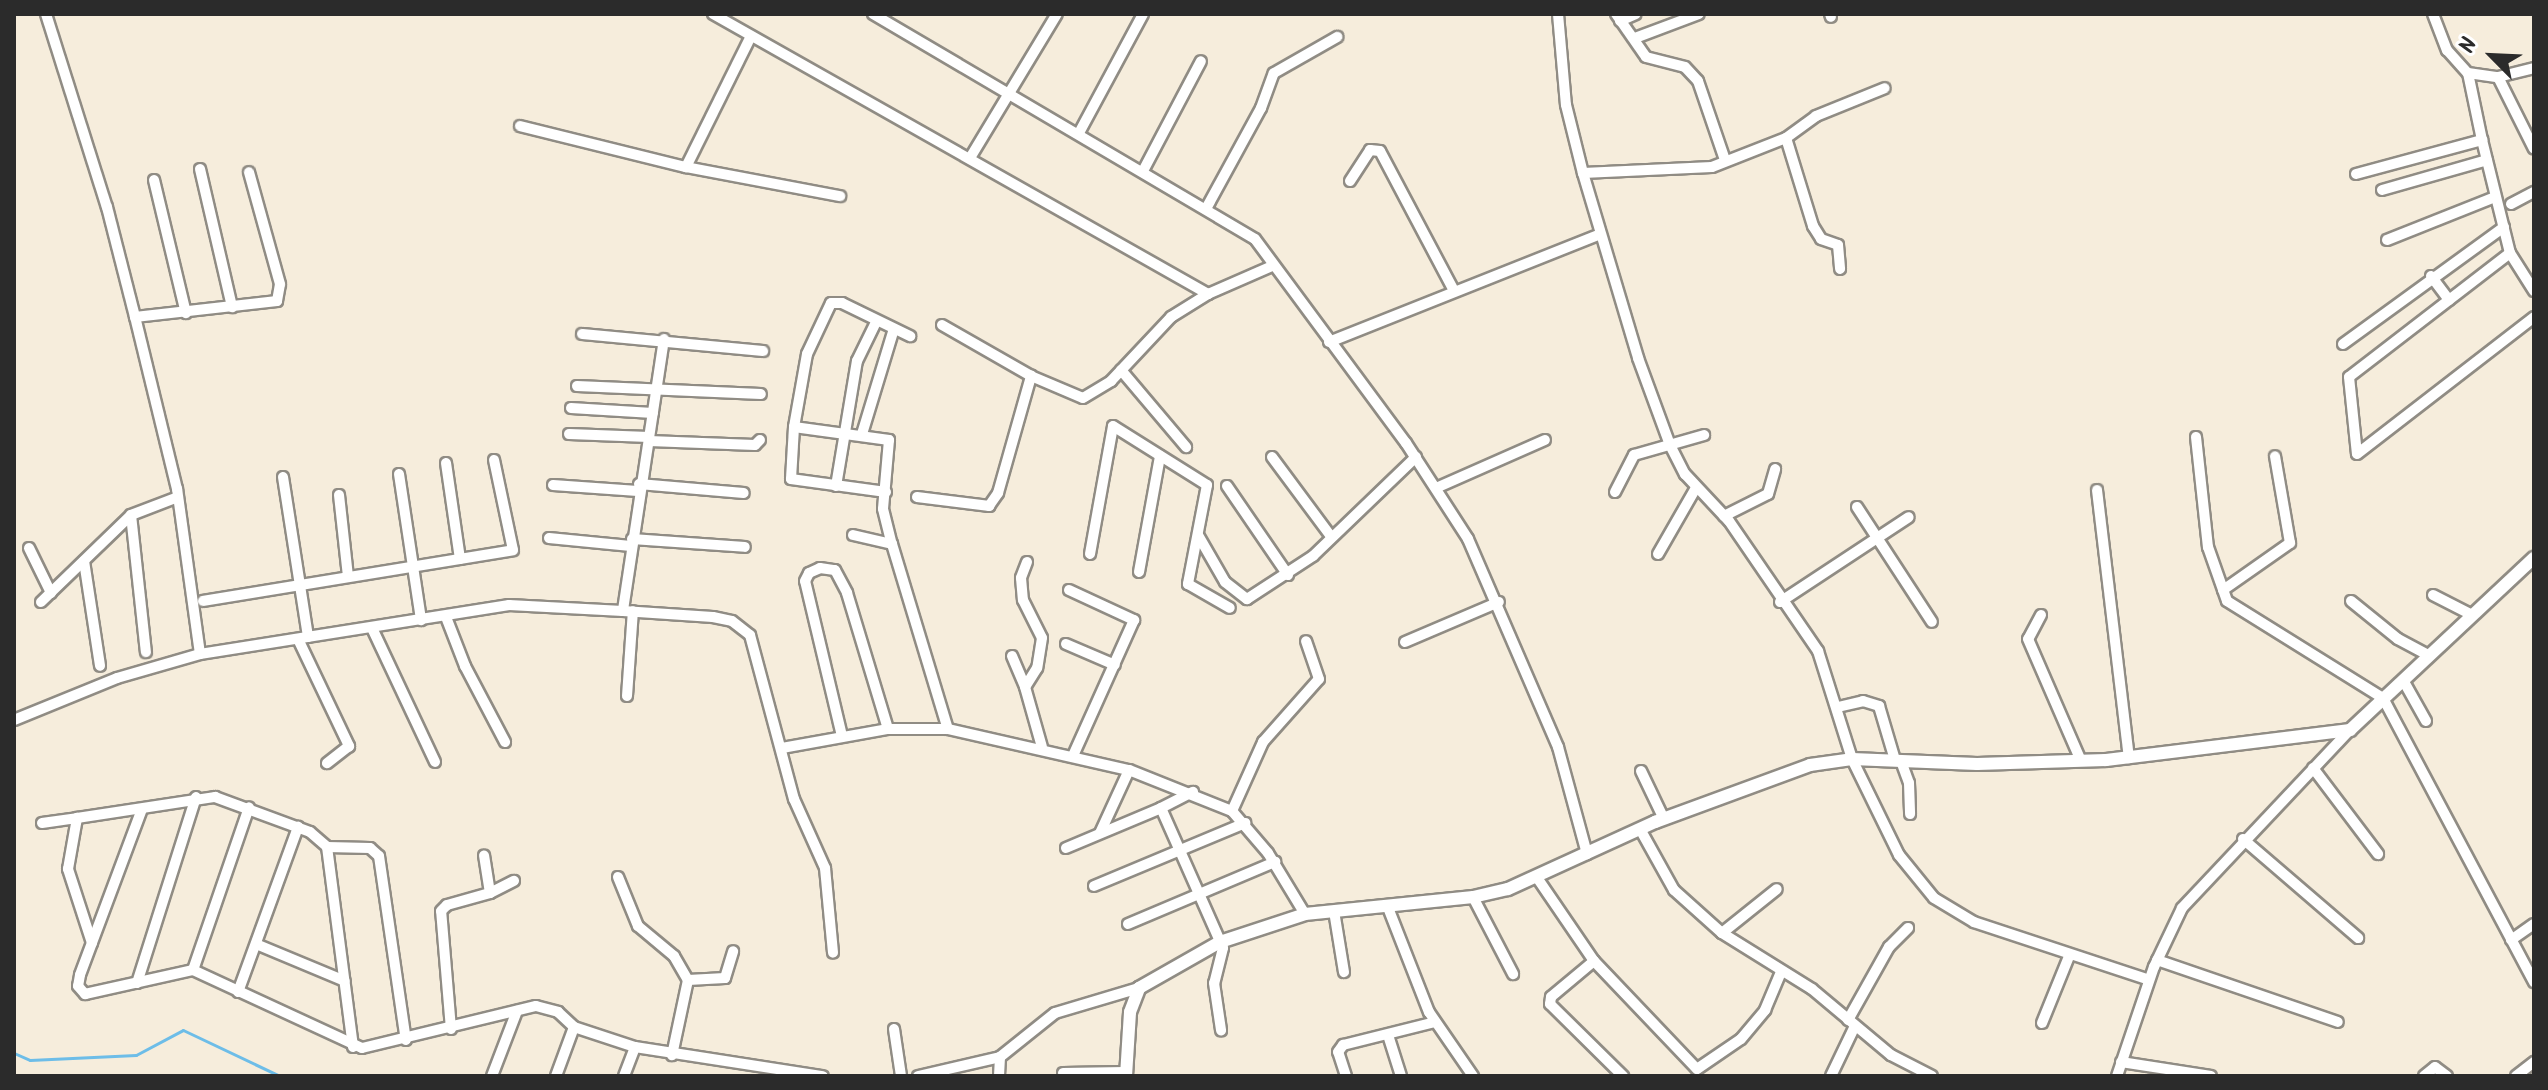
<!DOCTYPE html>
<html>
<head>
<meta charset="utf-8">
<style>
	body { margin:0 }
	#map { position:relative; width:2548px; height:1090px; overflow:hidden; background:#f6eddc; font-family:Kalam,sans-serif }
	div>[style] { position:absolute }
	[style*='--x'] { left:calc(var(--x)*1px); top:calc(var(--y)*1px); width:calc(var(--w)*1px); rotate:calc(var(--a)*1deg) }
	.stream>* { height:3px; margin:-1.5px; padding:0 1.5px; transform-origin:1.5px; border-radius:1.5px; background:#6dbde8 }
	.roads { filter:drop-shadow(2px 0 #908c84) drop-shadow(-2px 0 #908c84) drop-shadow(0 2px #908c84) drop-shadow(0 -2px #908c84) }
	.minor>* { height:10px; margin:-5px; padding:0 5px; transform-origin:5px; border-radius:5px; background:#fff }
	.tertiary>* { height:12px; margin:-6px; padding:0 6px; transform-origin:6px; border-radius:6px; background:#fff }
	span { translate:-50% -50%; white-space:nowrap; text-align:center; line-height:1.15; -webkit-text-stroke:8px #fff; paint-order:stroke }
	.frame { position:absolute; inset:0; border:16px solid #2b2b2b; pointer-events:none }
	.north { position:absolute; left:2452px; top:16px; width:80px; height:80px; -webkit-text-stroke:6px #fff; paint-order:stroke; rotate:294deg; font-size:22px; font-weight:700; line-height:32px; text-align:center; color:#2b2b2b }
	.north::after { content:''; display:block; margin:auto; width:28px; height:36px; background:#2b2b2b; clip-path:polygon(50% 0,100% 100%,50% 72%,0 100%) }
</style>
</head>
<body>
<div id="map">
	<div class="stream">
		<div style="--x:14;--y:1053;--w:17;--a:24"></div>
		<div style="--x:30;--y:1060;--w:106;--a:-2.7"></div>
		<div style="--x:136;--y:1055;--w:53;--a:-28"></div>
		<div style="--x:183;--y:1030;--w:107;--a:25.4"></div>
	</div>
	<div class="roads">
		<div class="minor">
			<div style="--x:46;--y:14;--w:202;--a:72.5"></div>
			<div style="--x:107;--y:207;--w:114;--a:75.7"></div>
			<div style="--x:713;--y:14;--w:569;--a:29.49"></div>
			<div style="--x:1208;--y:294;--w:70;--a:-23.6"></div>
			<div style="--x:873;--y:14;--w:443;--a:30.5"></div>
			<div style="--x:1255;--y:239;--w:254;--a:53.5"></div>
			<div style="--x:1406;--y:443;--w:114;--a:57.1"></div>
			<div style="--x:1468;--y:539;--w:227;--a:66.6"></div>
			<div style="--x:1558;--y:747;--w:111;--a:74.8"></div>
			<div style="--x:1558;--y:14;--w:91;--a:85"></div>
			<div style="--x:1566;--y:105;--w:70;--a:76"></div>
			<div style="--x:1583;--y:173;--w:193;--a:73.4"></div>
			<div style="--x:1638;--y:358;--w:93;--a:69.8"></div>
			<div style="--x:1670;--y:445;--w:33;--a:63"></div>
			<div style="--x:1685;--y:474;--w:64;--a:46.9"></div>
			<div style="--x:1729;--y:521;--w:158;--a:55.6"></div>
			<div style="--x:1818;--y:651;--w:113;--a:72.5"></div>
			<div style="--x:1852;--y:759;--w:107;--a:63.9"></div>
			<div style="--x:1899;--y:855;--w:55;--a:50.9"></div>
			<div style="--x:1934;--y:898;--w:47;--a:31"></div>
			<div style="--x:1974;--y:922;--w:184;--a:18.3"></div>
			<div style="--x:1616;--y:14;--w:52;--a:55.1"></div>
			<div style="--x:1646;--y:57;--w:40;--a:14.4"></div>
			<div style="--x:1685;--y:67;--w:19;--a:47"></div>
			<div style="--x:1698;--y:81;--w:83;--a:71.1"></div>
			<div style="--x:1830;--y:14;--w:3;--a:72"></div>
			<div style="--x:2433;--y:14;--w:39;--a:69"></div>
			<div style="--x:2447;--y:50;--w:31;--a:48"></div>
			<div style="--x:2468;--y:73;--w:30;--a:8"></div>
			<div style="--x:2498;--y:77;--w:37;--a:-14"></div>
			<div style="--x:1620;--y:21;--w:17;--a:-24"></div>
			<div style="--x:1635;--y:38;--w:68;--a:-20.6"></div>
			<div style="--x:2498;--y:77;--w:80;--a:63.4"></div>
			<div style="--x:520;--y:126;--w:171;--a:13.9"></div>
			<div style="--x:686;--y:167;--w:157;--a:10.7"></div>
			<div style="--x:1079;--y:133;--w:135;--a:-61.7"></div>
			<div style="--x:1786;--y:138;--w:92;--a:72.9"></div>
			<div style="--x:1813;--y:226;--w:15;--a:58"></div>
			<div style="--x:1821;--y:239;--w:18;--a:19"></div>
			<div style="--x:1838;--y:245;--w:24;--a:85"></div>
			<div style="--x:2482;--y:140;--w:116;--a:76.1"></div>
			<div style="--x:2510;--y:253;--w:45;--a:57.7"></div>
			<div style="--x:970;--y:158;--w:168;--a:-58.9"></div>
			<div style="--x:686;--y:167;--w:146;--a:-63.6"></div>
			<div style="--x:200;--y:169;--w:142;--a:76.9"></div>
			<div style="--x:1143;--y:171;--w:124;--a:-62.2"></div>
			<div style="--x:1583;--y:173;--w:129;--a:-2.7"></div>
			<div style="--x:1712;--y:167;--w:79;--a:-21.4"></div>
			<div style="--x:1786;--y:138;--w:37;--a:-36"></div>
			<div style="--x:1816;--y:116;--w:74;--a:-22.1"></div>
			<div style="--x:2356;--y:174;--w:131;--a:-15.1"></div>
			<div style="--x:2482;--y:140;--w:68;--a:-101.8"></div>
			<div style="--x:154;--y:180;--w:137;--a:76.5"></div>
			<div style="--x:1350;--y:181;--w:37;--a:-57"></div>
			<div style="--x:1370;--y:150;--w:10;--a:6"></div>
			<div style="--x:1380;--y:151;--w:156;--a:62.1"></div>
			<div style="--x:2382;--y:190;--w:109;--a:-15.9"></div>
			<div style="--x:2511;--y:204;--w:26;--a:-28"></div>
			<div style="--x:1207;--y:207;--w:113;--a:-61.4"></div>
			<div style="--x:1261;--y:108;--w:37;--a:-70"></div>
			<div style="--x:1274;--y:73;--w:73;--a:-29.7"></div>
			<div style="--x:2387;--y:240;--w:116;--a:-21.7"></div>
			<div style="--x:2510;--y:253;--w:203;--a:142.4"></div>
			<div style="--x:2349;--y:377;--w:77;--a:84.1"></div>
			<div style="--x:2357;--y:454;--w:224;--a:-37.7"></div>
			<div style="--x:2431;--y:276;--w:30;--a:53"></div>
			<div style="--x:942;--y:325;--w:103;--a:29.8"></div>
			<div style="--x:1031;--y:376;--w:56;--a:22.9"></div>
			<div style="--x:1083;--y:398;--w:33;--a:-31"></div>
			<div style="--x:1111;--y:381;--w:88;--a:-46.8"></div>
			<div style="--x:1171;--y:317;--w:44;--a:-31.9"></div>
			<div style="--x:582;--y:334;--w:182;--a:5.4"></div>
			<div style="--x:664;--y:339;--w:275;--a:98.6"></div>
			<div style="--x:623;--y:611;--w:90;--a:3.8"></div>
			<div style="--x:713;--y:617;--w:19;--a:12"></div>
			<div style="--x:732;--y:621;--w:23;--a:38"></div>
			<div style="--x:750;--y:635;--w:170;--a:75"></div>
			<div style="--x:794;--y:799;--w:76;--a:65.8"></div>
			<div style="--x:825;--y:868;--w:85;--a:84.6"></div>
			<div style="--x:1329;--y:342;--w:292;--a:-21.7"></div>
			<div style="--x:2343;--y:344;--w:199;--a:-36"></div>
			<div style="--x:1121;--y:370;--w:101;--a:49.8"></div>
			<div style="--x:577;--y:386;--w:184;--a:2.5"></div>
			<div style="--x:571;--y:408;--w:82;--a:3.5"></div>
			<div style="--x:794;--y:427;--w:96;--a:7.8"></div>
			<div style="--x:889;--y:440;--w:69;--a:95"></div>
			<div style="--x:883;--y:509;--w:36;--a:76"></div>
			<div style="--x:569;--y:434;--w:80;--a:2.1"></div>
			<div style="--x:862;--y:434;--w:110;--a:-73.1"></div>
			<div style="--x:2196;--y:437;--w:111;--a:83.8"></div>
			<div style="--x:2208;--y:547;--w:57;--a:70.6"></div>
			<div style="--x:2227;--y:601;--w:184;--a:31.9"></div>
			<div style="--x:2383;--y:698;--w:322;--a:62"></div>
			<div style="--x:649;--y:441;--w:106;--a:2.2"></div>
			<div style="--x:755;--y:445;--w:7;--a:-45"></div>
			<div style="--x:1272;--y:457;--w:97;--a:53.4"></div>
			<div style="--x:446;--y:463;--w:97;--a:81.7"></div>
			<div style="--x:399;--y:474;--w:148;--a:81.4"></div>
			<div style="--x:283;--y:477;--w:162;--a:81.1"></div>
			<div style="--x:639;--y:484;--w:105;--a:4.9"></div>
			<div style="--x:553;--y:485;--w:85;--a:4"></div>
			<div style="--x:836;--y:486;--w:127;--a:-80.5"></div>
			<div style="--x:857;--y:361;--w:43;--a:-64"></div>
			<div style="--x:1227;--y:486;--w:108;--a:55.6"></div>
			<div style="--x:1436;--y:488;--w:119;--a:-23.8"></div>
			<div style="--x:2097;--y:490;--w:270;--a:83.2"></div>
			<div style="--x:886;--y:492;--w:96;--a:-172.2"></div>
			<div style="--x:791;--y:479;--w:52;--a:-86.7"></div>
			<div style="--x:794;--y:427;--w:74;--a:-79.9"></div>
			<div style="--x:807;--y:354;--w:56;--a:-64.8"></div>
			<div style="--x:831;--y:303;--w:11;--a:0"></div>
			<div style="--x:842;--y:303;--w:76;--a:25.9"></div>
			<div style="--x:1615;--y:492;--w:42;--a:-62.8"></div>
			<div style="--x:1634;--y:455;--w:73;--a:-15.9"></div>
			<div style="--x:339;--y:495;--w:82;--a:83.7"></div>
			<div style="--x:917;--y:497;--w:73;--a:7.1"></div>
			<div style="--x:989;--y:506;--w:16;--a:-55"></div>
			<div style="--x:998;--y:493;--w:122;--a:-74.2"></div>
			<div style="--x:1857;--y:507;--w:137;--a:56.9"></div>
			<div style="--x:131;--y:515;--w:138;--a:83.8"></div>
			<div style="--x:1724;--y:516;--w:49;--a:-26.6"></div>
			<div style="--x:1768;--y:494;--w:26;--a:-74"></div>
			<div style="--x:853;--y:535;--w:40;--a:13"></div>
			<div style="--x:892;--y:544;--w:193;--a:73.2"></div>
			<div style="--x:1198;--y:535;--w:54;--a:60.1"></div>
			<div style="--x:1225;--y:582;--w:28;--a:38"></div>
			<div style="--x:1247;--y:599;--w:79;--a:-33.1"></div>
			<div style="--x:1313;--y:556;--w:143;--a:-43.9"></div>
			<div style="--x:549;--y:538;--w:82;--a:5.6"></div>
			<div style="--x:632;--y:539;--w:113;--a:4"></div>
			<div style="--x:29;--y:548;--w:50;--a:63.9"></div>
			<div style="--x:1090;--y:554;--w:130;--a:-79.8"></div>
			<div style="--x:1113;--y:426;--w:111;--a:32.1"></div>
			<div style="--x:1207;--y:485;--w:101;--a:100.9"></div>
			<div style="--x:1188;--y:584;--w:48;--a:29.7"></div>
			<div style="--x:1658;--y:554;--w:76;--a:-60.1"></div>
			<div style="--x:84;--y:561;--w:106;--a:81.3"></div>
			<div style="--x:1027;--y:562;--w:17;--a:111"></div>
			<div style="--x:1021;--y:578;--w:22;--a:85"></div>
			<div style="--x:1023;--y:600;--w:42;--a:63.4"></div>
			<div style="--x:1042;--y:638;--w:30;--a:99"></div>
			<div style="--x:1037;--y:668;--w:22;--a:122"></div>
			<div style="--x:1025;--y:687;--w:62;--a:74.2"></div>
			<div style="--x:1139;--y:572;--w:118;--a:-79.7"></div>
			<div style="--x:1069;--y:590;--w:72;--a:24.8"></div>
			<div style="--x:1134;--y:620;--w:149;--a:114.2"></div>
			<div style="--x:2223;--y:590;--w:82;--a:-35"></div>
			<div style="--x:2290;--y:543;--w:88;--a:-99.8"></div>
			<div style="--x:2433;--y:595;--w:44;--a:27.1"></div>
			<div style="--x:203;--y:601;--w:314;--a:-9.3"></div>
			<div style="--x:513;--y:550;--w:92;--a:-101.9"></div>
			<div style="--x:2351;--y:601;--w:60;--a:39"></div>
			<div style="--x:2398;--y:639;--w:34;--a:28"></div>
			<div style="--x:41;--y:602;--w:125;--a:-44"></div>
			<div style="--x:131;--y:515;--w:50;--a:-21"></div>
			<div style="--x:1780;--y:602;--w:154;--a:-33.4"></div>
			<div style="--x:2041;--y:615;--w:27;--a:118"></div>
			<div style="--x:2028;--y:639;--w:133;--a:66.5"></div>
			<div style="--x:446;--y:617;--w:53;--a:68.8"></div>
			<div style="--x:465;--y:666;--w:86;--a:62.2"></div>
			<div style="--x:372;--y:628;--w:148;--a:64.8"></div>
			<div style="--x:298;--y:639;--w:119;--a:64.5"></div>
			<div style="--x:349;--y:746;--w:28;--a:142"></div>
			<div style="--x:1405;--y:642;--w:102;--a:-23.1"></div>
			<div style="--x:1066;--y:644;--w:53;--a:23.2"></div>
			<div style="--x:200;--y:654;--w:167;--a:-97.9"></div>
			<div style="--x:177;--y:489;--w:177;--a:-103.7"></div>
			<div style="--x:135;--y:317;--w:143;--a:-6.4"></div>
			<div style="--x:277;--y:301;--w:17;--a:-80"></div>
			<div style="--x:280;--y:284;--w:116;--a:-105.5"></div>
			<div style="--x:1012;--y:656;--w:34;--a:67"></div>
			<div style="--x:2403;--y:680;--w:47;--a:60.7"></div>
			<div style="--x:627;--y:696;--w:85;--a:-86"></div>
			<div style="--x:1838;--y:707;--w:26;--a:-13"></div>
			<div style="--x:1863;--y:701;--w:17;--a:17"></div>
			<div style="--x:1879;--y:706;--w:56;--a:73.5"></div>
			<div style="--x:14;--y:720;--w:111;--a:-22.2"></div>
			<div style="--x:117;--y:678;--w:86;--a:-16.1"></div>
			<div style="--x:200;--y:654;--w:313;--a:-9"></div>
			<div style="--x:509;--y:605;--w:114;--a:3"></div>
			<div style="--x:842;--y:736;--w:159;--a:-103.4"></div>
			<div style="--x:805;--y:581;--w:9;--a:-63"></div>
			<div style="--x:809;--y:573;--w:12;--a:-24"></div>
			<div style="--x:820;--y:568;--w:15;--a:8"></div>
			<div style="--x:835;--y:570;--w:26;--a:62"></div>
			<div style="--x:847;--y:593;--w:142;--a:73.2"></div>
			<div style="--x:782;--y:748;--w:108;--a:-10.2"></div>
			<div style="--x:888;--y:729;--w:60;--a:0"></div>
			<div style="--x:948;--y:729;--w:186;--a:12.8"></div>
			<div style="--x:1129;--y:770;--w:111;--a:21.7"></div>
			<div style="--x:1232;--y:811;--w:55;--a:49.4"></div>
			<div style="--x:1268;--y:853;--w:71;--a:58.8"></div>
			<div style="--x:1901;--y:761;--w:23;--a:70"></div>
			<div style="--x:1909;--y:783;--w:31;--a:88"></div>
			<div style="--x:2313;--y:768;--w:108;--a:52.9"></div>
			<div style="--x:1641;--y:771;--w:53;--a:64.4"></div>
			<div style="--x:1161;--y:808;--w:36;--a:-27"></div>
			<div style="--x:142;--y:809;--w:177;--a:110.5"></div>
			<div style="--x:80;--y:975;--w:11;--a:100"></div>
			<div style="--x:78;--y:986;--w:11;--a:49"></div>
			<div style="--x:85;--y:994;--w:111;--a:-12.5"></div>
			<div style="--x:193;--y:970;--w:186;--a:24.8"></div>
			<div style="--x:362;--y:1048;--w:179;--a:-13.6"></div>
			<div style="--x:536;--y:1006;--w:23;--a:15"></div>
			<div style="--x:558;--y:1012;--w:22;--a:43"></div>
			<div style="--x:574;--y:1027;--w:64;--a:18.2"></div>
			<div style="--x:635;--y:1047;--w:190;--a:8.8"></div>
			<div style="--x:1232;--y:811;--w:76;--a:-65.8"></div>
			<div style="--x:1263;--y:742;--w:84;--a:-48.4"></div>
			<div style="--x:1319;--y:679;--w:40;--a:-108.9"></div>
			<div style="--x:42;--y:823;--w:35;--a:-8"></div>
			<div style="--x:1640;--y:829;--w:70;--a:60.9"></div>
			<div style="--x:1674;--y:890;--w:64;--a:41.9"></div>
			<div style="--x:1722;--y:933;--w:106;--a:31.9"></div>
			<div style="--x:1812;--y:989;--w:103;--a:39.9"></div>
			<div style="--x:1891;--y:1055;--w:46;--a:27.1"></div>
			<div style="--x:1100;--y:833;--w:69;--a:-65.3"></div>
			<div style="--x:2243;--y:839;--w:152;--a:40.7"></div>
			<div style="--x:1066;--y:848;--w:103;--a:-22.8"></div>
			<div style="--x:1161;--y:808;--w:153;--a:66.1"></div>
			<div style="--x:1223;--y:948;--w:36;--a:104"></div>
			<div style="--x:1214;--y:983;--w:48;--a:81.5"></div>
			<div style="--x:618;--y:877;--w:53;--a:67.8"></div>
			<div style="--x:638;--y:926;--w:47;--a:39.8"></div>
			<div style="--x:674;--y:956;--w:28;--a:60"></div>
			<div style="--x:688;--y:980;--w:77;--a:102"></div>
			<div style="--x:1538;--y:879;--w:99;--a:55.7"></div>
			<div style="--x:1594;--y:961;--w:149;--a:46.4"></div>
			<div style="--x:1697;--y:1069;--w:53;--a:-34.3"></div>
			<div style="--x:1741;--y:1039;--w:38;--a:-50"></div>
			<div style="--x:1765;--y:1010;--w:41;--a:-67.2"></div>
			<div style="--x:1094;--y:886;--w:164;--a:-22.6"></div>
			<div style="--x:490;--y:893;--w:27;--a:-27"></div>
			<div style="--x:1473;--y:897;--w:87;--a:62.5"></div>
			<div style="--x:1387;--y:905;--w:115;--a:68.6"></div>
			<div style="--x:1429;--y:1012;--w:78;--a:55.5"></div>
			<div style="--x:1334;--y:911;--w:62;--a:80.7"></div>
			<div style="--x:1128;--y:924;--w:160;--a:-22.9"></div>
			<div style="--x:1722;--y:933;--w:70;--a:-38.7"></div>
			<div style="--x:2511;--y:940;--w:28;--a:-35"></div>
			<div style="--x:92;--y:943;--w:78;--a:-108"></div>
			<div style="--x:68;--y:869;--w:52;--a:-80"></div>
			<div style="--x:77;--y:818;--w:140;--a:-8.7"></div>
			<div style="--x:215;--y:797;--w:101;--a:20.2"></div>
			<div style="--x:310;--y:832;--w:23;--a:41"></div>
			<div style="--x:256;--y:944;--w:96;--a:22.6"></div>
			<div style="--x:2157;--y:960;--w:191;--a:18.9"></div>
			<div style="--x:1594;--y:961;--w:56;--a:140.1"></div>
			<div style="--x:1551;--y:997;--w:7;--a:98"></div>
			<div style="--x:1550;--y:1004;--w:103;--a:44.6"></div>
			<div style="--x:193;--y:970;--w:172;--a:-71"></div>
			<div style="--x:688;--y:980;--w:37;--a:-3"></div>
			<div style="--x:725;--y:978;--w:28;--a:-73"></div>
			<div style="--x:137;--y:983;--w:195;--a:-72.4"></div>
			<div style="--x:238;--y:992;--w:176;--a:-70"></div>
			<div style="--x:1848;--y:1020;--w:84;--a:-60.7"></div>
			<div style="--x:1889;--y:947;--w:27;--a:-45"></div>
			<div style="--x:2042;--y:1023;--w:74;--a:-67.9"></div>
			<div style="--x:451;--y:1029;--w:118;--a:-94.8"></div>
			<div style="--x:441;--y:911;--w:8;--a:-45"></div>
			<div style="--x:447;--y:905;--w:45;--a:-15.6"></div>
			<div style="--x:490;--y:893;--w:38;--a:-99"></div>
			<div style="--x:894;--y:1029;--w:48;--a:81.5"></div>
			<div style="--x:1388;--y:1035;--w:43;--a:72.4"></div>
			<div style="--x:353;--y:1047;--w:202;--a:-97.4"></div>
			<div style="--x:327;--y:847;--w:43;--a:1.3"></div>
			<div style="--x:370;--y:848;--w:12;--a:42"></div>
			<div style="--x:379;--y:856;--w:186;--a:81.7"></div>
			<div style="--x:2121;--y:1062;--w:91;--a:8.8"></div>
			<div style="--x:1063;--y:1073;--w:63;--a:-0.9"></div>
			<div style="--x:492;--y:1076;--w:70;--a:-69"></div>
			<div style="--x:556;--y:1076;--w:52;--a:-69.8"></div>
			<div style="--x:624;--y:1076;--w:31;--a:-69"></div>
			<div style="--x:918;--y:1076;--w:84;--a:-13"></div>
			<div style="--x:1000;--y:1057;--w:70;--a:-38.7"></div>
			<div style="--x:1055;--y:1013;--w:88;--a:-16.6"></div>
			<div style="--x:999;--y:1076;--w:19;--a:-87"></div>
			<div style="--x:1346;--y:1076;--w:25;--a:-108"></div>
			<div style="--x:1338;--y:1052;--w:9;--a:-54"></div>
			<div style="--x:1343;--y:1045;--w:95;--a:-14"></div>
			<div style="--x:1831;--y:1076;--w:55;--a:-64.4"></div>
			<div style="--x:2117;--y:1076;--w:115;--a:-71.3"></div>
			<div style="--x:2154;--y:967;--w:65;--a:-64.6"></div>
			<div style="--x:2182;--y:908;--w:245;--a:-46.7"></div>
			<div style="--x:2424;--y:1076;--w:14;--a:-39"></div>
			<div style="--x:2435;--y:1067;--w:15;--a:37"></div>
			<div style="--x:2516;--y:1076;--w:23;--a:-38"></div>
		</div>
		<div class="tertiary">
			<div style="--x:1126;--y:1076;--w:64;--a:-86.4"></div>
			<div style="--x:1130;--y:1012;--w:26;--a:-69"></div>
			<div style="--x:1139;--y:988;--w:93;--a:-29.6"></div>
			<div style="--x:1220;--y:942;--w:89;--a:-18.2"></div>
			<div style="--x:1305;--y:914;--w:169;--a:-5.8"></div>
			<div style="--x:1473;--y:897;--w:36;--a:-13"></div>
			<div style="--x:1508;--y:889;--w:162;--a:-24.5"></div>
			<div style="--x:1655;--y:822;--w:165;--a:-20.2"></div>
			<div style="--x:1810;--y:765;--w:42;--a:-8.1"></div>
			<div style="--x:1852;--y:759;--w:125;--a:2.3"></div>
			<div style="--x:1977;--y:764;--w:129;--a:-1.8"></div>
			<div style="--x:2106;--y:760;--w:246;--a:-7"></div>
			<div style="--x:2350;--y:730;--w:252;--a:-43.1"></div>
		</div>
	</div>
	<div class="frame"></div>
	<div class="north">N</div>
</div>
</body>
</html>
